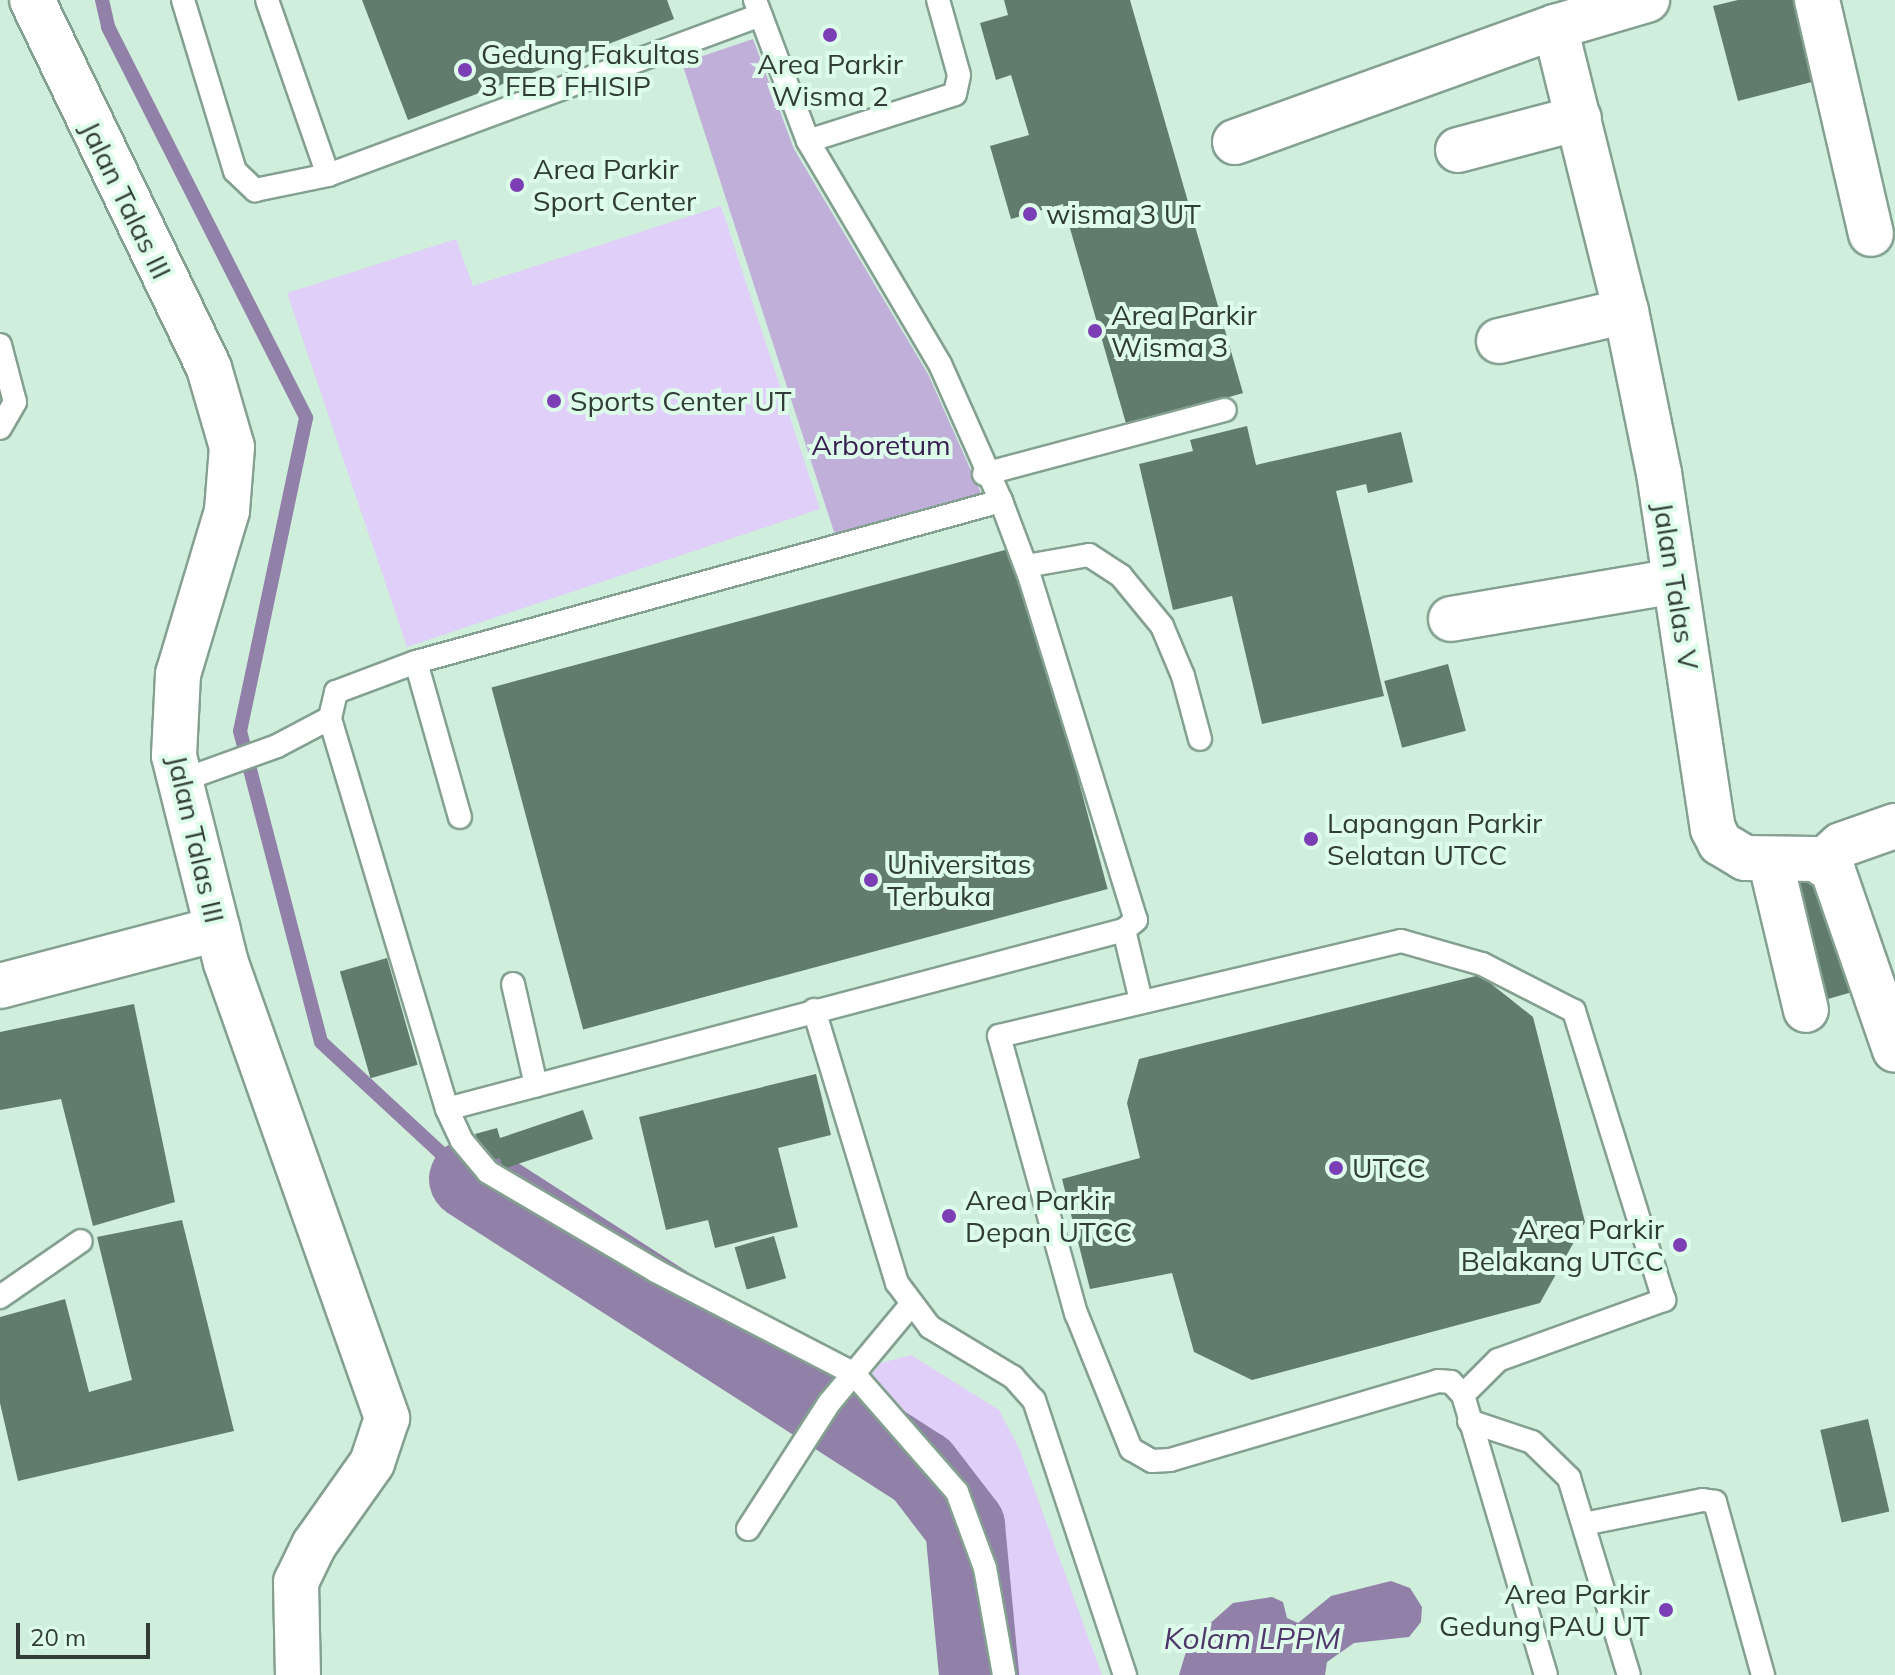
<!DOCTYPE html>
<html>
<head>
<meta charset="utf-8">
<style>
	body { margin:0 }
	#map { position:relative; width:1895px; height:1675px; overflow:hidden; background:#d0eedc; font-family:Mulish,sans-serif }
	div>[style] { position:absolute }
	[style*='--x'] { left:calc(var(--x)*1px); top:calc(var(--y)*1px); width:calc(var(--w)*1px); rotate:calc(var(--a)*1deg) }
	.green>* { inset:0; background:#e0cff8 }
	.forest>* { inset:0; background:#c0afd8 }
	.water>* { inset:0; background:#9180a7 }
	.stream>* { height:14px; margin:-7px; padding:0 7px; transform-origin:7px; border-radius:7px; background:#9180a7 }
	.river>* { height:80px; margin:-40px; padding:0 40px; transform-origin:40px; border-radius:40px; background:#9180a7 }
	.building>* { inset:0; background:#617c6c; transform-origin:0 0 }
	.roads { filter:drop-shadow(2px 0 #84a090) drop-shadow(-2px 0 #84a090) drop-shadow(0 2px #84a090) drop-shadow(0 -2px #84a090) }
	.service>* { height:22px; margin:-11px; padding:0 11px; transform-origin:11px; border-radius:11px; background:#fff }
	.minor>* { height:44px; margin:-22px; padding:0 22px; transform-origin:22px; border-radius:22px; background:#fff }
	.tertiary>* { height:44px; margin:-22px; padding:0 22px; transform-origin:22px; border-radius:22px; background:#fff }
	.dots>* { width:22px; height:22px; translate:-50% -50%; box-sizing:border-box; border:4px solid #ddfce9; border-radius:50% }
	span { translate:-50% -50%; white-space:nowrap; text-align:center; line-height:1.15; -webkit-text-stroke:8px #ddfce9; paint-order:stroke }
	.poi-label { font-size:28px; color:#303c35 }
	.left { translate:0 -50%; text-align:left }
	.right { translate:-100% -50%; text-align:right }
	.street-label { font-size:28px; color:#303c35 }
	.park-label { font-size:28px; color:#392052 }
	.water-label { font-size:30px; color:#50376b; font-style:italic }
	.scale { position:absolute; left:16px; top:1623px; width:134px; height:36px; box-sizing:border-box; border:4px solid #303c35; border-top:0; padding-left:10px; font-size:24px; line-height:28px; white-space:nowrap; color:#303c35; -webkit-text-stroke:6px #ddfce9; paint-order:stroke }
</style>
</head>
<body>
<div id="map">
	<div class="green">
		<div style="clip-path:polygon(721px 206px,820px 509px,407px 647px,287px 293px,456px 239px,473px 286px)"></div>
		<div style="clip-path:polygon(911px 1355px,999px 1410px,1020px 1450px,1102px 1675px,1017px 1675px,976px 1494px,946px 1450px,857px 1392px,881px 1363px)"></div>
	</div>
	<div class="forest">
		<div style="clip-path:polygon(753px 39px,794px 149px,928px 374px,981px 493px,835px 535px,682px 63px)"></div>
	</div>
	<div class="water">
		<div style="clip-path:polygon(1391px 1581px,1410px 1588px,1422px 1607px,1421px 1622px,1409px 1637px,1354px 1643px,1327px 1662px,1325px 1675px,1179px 1675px,1189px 1642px,1233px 1603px,1272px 1597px,1283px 1602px,1287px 1618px,1298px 1623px,1331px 1596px)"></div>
	</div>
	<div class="stream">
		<div style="--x:102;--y:0;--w:28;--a:77"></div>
		<div style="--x:108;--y:27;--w:438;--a:63.1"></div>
		<div style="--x:306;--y:418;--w:320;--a:101.9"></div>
		<div style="--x:240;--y:731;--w:321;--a:75.4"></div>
		<div style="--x:321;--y:1042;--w:202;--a:42.8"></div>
	</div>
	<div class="river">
		<div style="--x:469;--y:1179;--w:538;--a:32.72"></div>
		<div style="--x:922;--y:1470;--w:71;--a:52.5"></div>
		<div style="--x:965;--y:1526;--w:150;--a:84.6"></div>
	</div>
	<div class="building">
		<div style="clip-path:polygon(362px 0,667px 0,674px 19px,408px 120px)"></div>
		<div style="clip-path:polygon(1004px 0,1130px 0,1243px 393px,1127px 427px,1063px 204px,1011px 219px,990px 146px,1029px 135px,1011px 75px,996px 80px,980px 23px,1008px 15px)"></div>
		<div style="clip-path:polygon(1738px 0,1804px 0,1823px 79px,1738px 101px,1713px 6px)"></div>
		<div style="clip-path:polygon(1247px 426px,1256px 465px,1401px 432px,1413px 482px,1368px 493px,1366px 484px,1336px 491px,1384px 696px,1262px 724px,1232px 596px,1173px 610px,1139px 464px,1193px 451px,1190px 440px)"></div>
		<div style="left:1016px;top:547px;width:354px;height:543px;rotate:75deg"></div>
		<div style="left:1448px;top:664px;width:69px;height:66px;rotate:75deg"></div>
		<div style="left:1828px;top:870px;width:124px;height:44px;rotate:74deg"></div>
		<div style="left:387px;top:958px;width:111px;height:49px;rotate:74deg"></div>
		<div style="clip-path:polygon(1480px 975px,1533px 1017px,1585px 1222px,1540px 1303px,1252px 1380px,1194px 1352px,1172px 1273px,1090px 1289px,1062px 1179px,1140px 1158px,1127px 1103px,1139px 1059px)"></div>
		<div style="clip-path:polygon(134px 1004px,175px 1202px,93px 1226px,61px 1099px,0 1110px,0 1032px)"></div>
		<div style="clip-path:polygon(816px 1074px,831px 1135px,778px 1148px,798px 1227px,715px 1248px,708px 1220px,666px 1230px,639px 1117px)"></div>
		<div style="clip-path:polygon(583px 1110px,593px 1139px,503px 1169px,500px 1158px,485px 1162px,475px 1134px,497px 1128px,500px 1138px)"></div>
		<div style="clip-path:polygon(182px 1220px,234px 1431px,18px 1481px,0 1403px,0 1317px,65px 1299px,89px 1392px,132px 1380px,97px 1237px)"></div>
		<div style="left:774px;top:1236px;width:44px;height:41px;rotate:74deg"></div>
		<div style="left:1868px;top:1419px;width:95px;height:49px;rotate:77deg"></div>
	</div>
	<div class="roads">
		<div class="service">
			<div style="--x:183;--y:0;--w:179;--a:73.1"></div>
			<div style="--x:235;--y:171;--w:28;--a:44"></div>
			<div style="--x:255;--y:190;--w:75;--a:-11.6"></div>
			<div style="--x:328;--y:175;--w:461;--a:-20.3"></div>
			<div style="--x:267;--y:0;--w:185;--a:70.8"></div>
			<div style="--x:755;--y:0;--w:151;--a:69.4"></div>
			<div style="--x:808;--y:141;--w:259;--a:59.4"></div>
			<div style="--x:940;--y:364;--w:150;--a:66"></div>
			<div style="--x:1001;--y:501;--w:79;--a:69.3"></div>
			<div style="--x:1029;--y:575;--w:361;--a:72.8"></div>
			<div style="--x:1136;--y:920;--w:16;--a:140"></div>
			<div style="--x:1124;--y:930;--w:700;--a:165.19"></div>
			<div style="--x:447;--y:1109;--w:408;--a:-106.7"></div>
			<div style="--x:330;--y:718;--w:27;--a:-77"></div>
			<div style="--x:336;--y:692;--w:85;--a:-20.6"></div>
			<div style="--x:416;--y:662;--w:607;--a:-15.39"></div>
			<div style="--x:808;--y:141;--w:154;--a:-17.7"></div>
			<div style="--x:955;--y:94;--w:19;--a:-78"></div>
			<div style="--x:959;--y:75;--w:78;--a:-105.6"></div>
			<div style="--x:0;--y:345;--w:59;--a:75.3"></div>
			<div style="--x:15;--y:402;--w:30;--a:120"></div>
			<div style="--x:984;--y:474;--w:249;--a:-14.9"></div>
			<div style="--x:1026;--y:566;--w:64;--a:-9.9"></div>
			<div style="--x:1089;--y:555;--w:38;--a:33"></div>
			<div style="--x:1121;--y:576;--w:65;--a:50.6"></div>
			<div style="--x:1162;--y:626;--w:54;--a:67.2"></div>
			<div style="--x:1183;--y:676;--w:65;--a:74.9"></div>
			<div style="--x:416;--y:662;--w:161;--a:74.2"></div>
			<div style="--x:180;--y:781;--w:103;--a:-19.8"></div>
			<div style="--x:277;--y:746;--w:60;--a:-27.8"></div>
			<div style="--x:1124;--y:930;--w:73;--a:76.5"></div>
			<div style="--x:513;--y:984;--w:104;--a:77.2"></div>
			<div style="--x:814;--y:1010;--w:285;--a:73.1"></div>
			<div style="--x:897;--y:1283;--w:55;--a:53.1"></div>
			<div style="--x:930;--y:1327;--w:97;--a:31.1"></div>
			<div style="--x:1013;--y:1377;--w:31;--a:48"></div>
			<div style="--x:1034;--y:1400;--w:290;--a:71.7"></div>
			<div style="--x:447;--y:1109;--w:35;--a:65"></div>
			<div style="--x:462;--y:1141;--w:40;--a:50"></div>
			<div style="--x:488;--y:1172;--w:195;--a:30.5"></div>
			<div style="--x:656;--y:1271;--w:222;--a:27.4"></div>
			<div style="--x:853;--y:1373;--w:158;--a:48.8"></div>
			<div style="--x:957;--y:1492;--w:81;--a:69.8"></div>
			<div style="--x:985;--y:1568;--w:109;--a:79.9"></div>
			<div style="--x:0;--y:1297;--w:98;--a:-34.7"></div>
			<div style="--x:1463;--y:1395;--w:49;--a:-45"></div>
			<div style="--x:1498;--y:1360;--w:177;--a:-19.9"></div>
			<div style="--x:1664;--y:1300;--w:303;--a:-107.3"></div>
			<div style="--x:1574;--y:1011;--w:103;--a:-152.9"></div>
			<div style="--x:1482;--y:964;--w:84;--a:-164.1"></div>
			<div style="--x:1401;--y:941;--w:413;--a:166.7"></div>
			<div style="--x:999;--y:1036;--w:288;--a:74.5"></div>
			<div style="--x:1076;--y:1313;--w:147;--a:68"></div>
			<div style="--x:1131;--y:1449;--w:24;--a:30"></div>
			<div style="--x:1152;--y:1461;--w:18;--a:-3"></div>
			<div style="--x:1170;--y:1460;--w:279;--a:-16.4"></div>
			<div style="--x:1438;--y:1381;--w:13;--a:4"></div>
			<div style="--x:1451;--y:1382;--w:18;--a:47"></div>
			<div style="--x:1463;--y:1395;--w:292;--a:73.5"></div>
			<div style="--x:1469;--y:1421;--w:66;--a:18.4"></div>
			<div style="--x:1532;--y:1442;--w:52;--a:44.2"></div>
			<div style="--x:1569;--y:1478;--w:206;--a:73.1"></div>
			<div style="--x:1584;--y:1524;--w:121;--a:-11.4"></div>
			<div style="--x:1703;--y:1500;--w:12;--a:9"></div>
			<div style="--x:1715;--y:1502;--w:180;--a:74.5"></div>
			<div style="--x:748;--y:1529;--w:151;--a:-57.2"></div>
			<div style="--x:830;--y:1402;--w:125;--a:-50.2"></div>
		</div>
		<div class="minor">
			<div style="--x:1817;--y:0;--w:240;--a:77"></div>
			<div style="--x:1555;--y:27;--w:293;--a:76"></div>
			<div style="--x:1626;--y:311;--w:165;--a:78.5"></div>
			<div style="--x:1659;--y:473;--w:360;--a:81.4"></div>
			<div style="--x:1713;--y:829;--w:16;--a:63"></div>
			<div style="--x:1720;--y:843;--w:29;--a:31"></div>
			<div style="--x:1745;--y:858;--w:71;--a:0.8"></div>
			<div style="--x:1816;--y:859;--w:21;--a:35"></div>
			<div style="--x:1833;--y:871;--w:189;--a:70.9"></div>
			<div style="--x:1235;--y:142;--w:340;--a:-19.8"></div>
			<div style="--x:1555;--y:27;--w:96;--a:-16.4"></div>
			<div style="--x:1458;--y:150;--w:125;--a:-14.8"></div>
			<div style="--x:1499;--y:341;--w:130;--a:-13.3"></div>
			<div style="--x:1451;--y:619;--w:227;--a:-9.6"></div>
			<div style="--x:1770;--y:859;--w:155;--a:76.6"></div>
			<div style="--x:1822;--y:862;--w:25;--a:-42"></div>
			<div style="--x:1841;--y:845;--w:57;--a:-19.4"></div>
			<div style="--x:0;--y:986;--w:225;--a:-14.7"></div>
		</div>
		<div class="tertiary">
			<div style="--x:32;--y:0;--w:408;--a:64.3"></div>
			<div style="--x:209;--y:368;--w:82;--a:73.8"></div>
			<div style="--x:232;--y:447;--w:64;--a:94.5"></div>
			<div style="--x:227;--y:511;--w:170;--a:106.7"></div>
			<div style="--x:178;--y:674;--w:82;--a:92.8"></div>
			<div style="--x:174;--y:756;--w:213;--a:75.9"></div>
			<div style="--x:226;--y:963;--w:483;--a:70.5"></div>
			<div style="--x:387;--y:1418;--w:47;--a:108.4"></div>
			<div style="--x:372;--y:1463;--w:100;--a:125.3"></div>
			<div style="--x:314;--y:1545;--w:41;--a:115.9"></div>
			<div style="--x:296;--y:1582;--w:93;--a:88.8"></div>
		</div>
	</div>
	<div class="dots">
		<div style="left:830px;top:35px;background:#7b3eb4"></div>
		<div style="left:465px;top:70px;background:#7b3eb4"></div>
		<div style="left:517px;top:185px;background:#7b3eb4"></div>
		<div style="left:1030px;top:214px;background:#7b3eb4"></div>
		<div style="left:1095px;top:331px;background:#7b3eb4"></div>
		<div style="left:554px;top:401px;background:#7b3eb4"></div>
		<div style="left:1311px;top:839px;background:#7b3eb4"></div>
		<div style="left:871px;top:880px;background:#7b3eb4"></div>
		<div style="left:1336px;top:1168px;background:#7b3eb4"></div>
		<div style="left:949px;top:1216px;background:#7b3eb4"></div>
		<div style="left:1680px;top:1245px;background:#7b3eb4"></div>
		<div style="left:1666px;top:1610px;background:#7b3eb4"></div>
	</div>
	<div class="poi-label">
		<span class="left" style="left:481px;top:70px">Gedung Fakultas<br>3 FEB FHISIP</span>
		<span style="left:830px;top:80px">Area Parkir<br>Wisma 2</span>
		<span class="left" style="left:533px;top:185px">Area Parkir<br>Sport Center</span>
		<span class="left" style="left:1046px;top:214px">wisma 3 UT</span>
		<span class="left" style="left:1111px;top:331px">Area Parkir<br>Wisma 3</span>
		<span class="left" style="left:570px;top:401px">Sports Center UT</span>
		<span class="left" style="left:1327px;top:839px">Lapangan Parkir<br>Selatan UTCC</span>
		<span class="left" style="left:887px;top:880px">Universitas<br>Terbuka</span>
		<span class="left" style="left:1352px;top:1168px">UTCC</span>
		<span class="left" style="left:965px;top:1216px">Area Parkir<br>Depan UTCC</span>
		<span class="right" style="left:1664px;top:1245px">Area Parkir<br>Belakang UTCC</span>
		<span class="right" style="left:1650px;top:1610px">Area Parkir<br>Gedung PAU UT</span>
	</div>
	<div class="street-label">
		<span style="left:126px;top:200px;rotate:64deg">Jalan Talas III</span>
		<span style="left:1676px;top:586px;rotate:81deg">Jalan Talas V</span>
		<span style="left:196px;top:839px;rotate:77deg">Jalan Talas III</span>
	</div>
	<div class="park-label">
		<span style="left:881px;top:445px">Arboretum</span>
	</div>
	<div class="water-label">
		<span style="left:1252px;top:1638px">Kolam LPPM</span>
	</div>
	<div class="scale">20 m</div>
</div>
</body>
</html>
